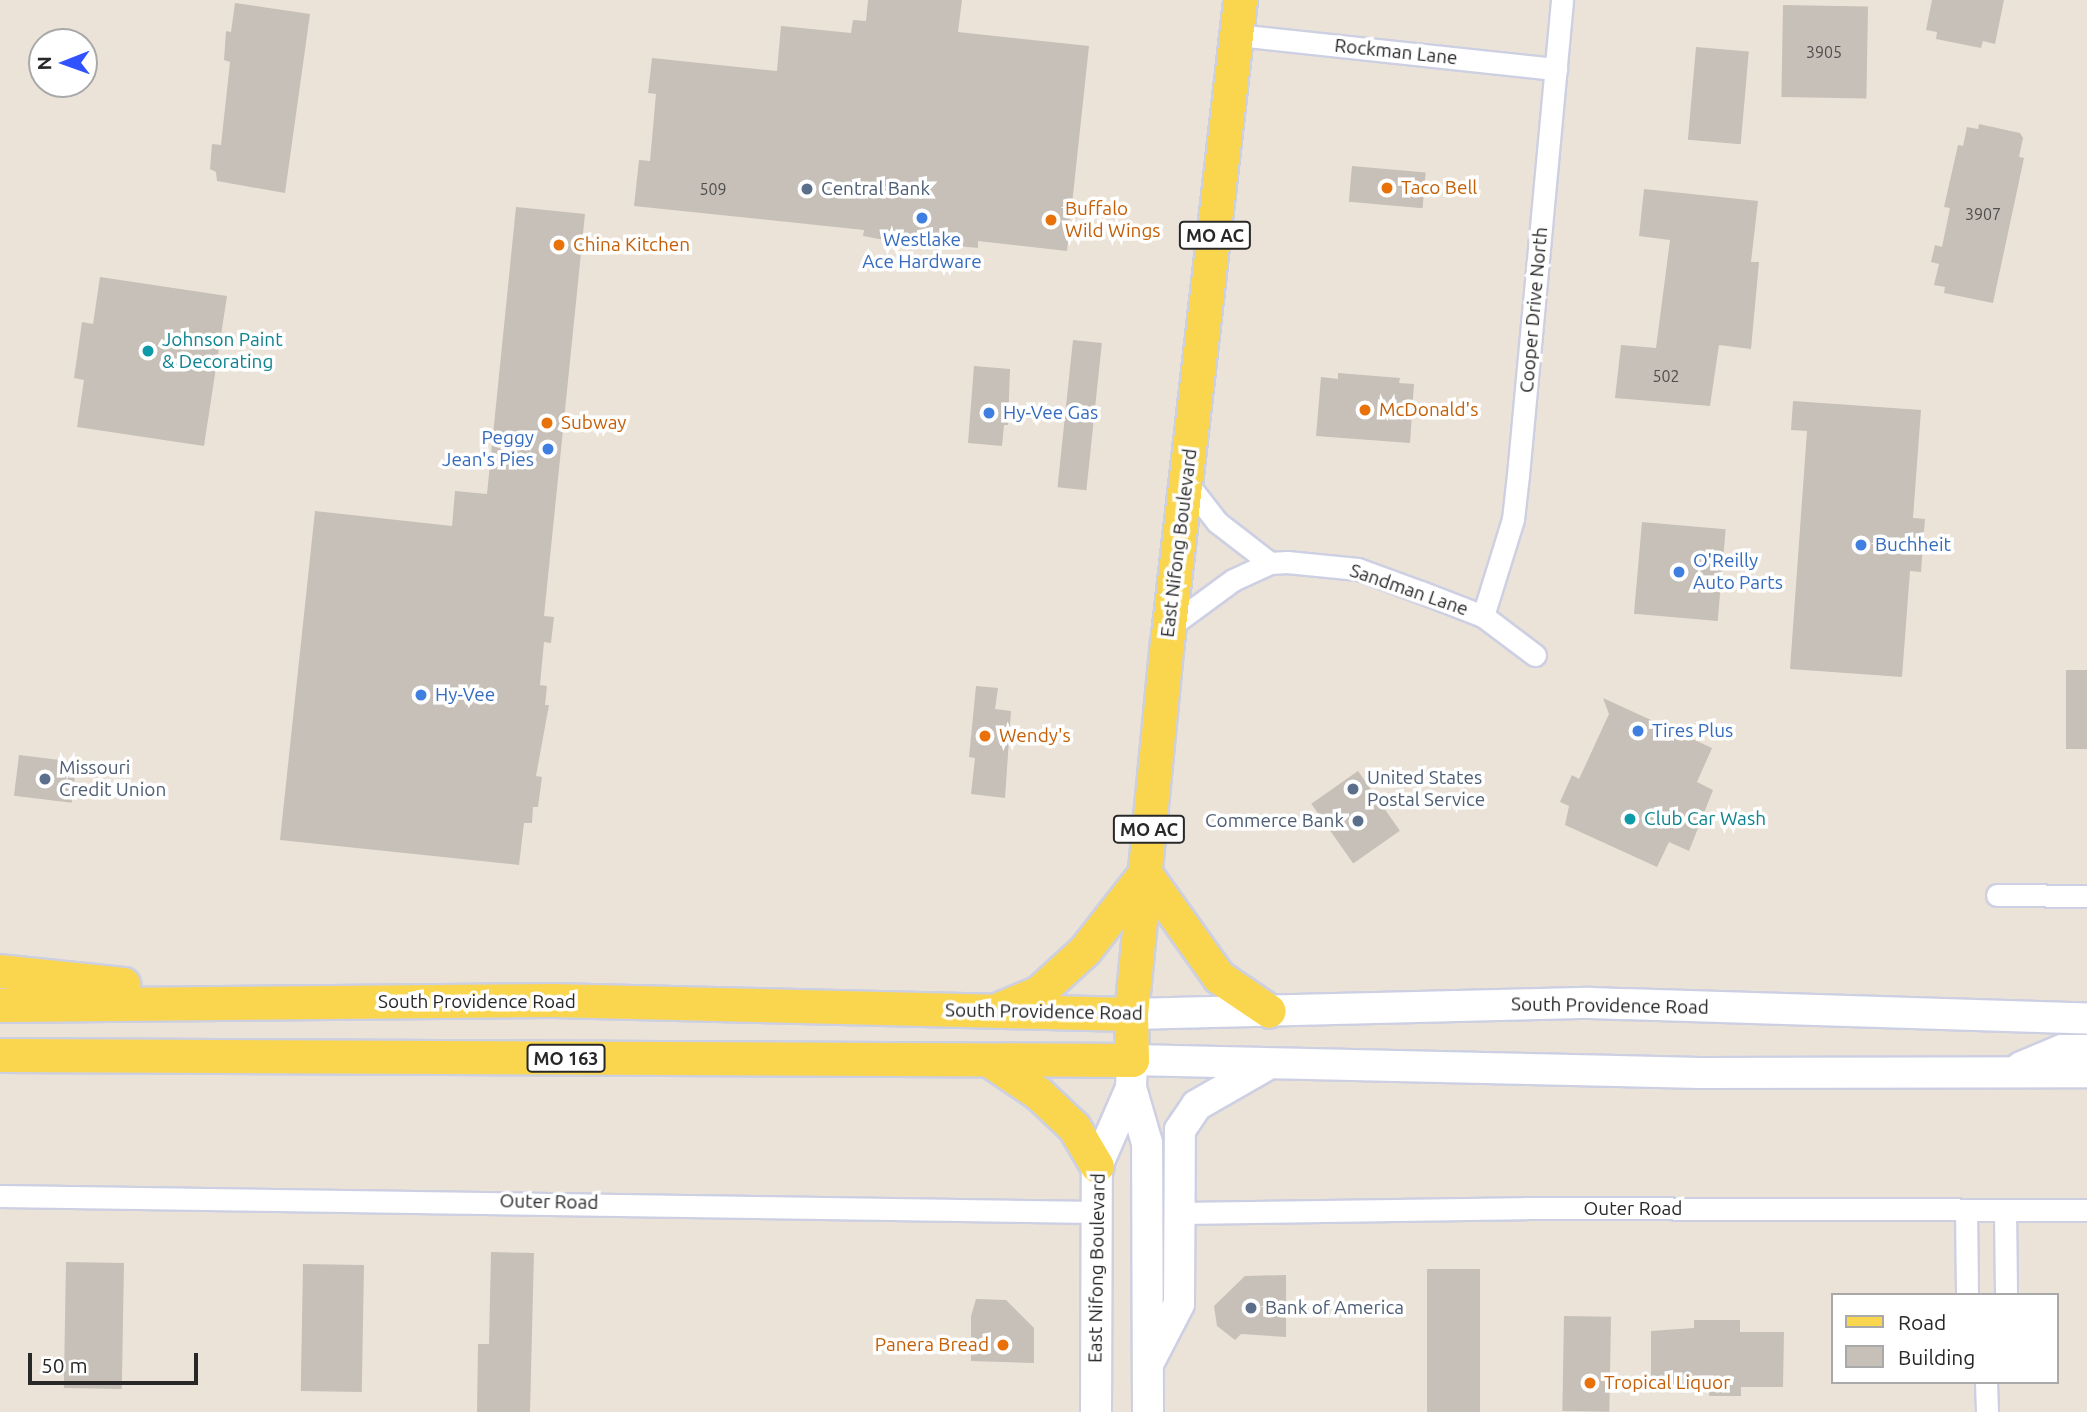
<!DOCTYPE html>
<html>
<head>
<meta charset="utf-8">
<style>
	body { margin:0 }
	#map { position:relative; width:2087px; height:1412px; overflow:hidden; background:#ece3d8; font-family:Ubuntu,sans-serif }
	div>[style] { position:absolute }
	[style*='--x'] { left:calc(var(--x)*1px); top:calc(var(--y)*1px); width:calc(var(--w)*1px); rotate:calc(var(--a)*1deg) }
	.building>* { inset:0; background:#c6c0b8; transform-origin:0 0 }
	.roads { filter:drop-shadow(2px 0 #cdd0e2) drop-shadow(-2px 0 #cdd0e2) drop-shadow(0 2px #cdd0e2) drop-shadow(0 -2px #cdd0e2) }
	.street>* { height:21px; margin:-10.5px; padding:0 10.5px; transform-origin:10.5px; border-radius:10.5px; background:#fff }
	.secondary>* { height:30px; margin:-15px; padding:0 15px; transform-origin:15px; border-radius:15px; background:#fff }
	.primary>* { height:33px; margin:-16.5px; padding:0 16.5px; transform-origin:16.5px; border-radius:16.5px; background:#fad64e }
	.dots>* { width:19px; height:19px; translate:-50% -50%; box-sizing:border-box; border:4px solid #fff; border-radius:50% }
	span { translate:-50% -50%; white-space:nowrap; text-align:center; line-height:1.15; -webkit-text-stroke:7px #fff; paint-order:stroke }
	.number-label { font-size:16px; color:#504e4c }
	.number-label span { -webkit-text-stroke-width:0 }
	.shield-label span { padding:2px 5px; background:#fff; border:2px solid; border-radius:5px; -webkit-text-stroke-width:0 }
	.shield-label { font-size:18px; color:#282828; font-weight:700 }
	.street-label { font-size:19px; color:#282828 }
	.food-label { font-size:19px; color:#c56008 }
	.left { translate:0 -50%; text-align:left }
	.right { translate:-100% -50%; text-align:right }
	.service-label { font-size:19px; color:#4e5e75 }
	.shop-label { font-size:19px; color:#366cbe }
	.culture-label { font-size:19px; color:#0d838f }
	.legend { position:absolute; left:1831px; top:1293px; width:228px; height:91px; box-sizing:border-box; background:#fff; border:2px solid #a9a9a9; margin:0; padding:9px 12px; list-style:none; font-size:21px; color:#282828 }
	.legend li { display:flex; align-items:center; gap:14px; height:35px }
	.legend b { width:35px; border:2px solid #a9a9a9 }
	.north { position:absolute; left:28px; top:28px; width:70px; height:70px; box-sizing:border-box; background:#fff; border:2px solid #a9a9a9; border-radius:50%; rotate:269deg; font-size:19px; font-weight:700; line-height:28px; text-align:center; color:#282828 }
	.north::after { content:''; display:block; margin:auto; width:24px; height:32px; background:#3153ff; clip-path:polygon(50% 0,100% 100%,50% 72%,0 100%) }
	.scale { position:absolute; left:28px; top:1353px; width:170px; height:32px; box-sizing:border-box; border:4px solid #282828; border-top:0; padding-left:9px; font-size:21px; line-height:24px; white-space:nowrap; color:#282828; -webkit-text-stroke:5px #fff; paint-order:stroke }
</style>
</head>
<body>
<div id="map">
	<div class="building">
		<div style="clip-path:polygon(868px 0,962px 0,958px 32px,1089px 46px,1067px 251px,978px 241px,978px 248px,938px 244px,938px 250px,863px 236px,864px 230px,634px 206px,639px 160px,650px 161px,656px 94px,648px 93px,652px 58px,777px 71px,781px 26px,851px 33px,853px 20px,866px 21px)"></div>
		<div style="clip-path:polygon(1932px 0,2004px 0,1995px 44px,1983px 41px,1981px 48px,1936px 39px,1937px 32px,1926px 30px)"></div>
		<div style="clip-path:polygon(235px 3px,310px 14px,285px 193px,217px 181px,216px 172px,210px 169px,212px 144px,221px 145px,230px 62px,224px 60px,226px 31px,231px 32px)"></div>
		<div style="left:1783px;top:5px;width:85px;height:92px;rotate:1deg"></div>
		<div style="left:1696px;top:47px;width:53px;height:93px;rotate:5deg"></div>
		<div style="clip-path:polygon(1979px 124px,2020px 133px,2023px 138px,2019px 157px,2024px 158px,1993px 303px,1944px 293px,1945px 287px,1934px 285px,1939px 264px,1931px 262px,1935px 245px,1942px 247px,1950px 208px,1944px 207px,1958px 145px,1963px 146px,1967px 127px,1978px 129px)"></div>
		<div style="left:1352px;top:166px;width:74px;height:36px;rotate:5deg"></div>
		<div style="clip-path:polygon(1644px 189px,1758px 201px,1751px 262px,1759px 262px,1751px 349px,1719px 345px,1710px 406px,1615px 398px,1621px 345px,1656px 348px,1670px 240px,1639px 236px)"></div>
		<div style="clip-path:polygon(516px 207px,585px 214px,544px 616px,554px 617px,551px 643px,544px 642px,540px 685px,547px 686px,545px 705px,549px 705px,536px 776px,542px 777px,538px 807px,533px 807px,532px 823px,524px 823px,519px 865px,280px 840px,315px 511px,452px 526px,455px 491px,487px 494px)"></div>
		<div style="clip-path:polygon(100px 277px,227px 296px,204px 446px,77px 427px,84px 380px,74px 378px,82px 322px,93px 324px)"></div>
		<div style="left:1073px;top:340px;width:29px;height:148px;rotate:6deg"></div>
		<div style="clip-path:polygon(974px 366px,1010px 369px,1008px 425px,1004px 425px,1002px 446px,968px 443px)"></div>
		<div style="clip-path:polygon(1338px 373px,1400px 378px,1399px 383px,1414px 384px,1410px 443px,1316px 436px,1321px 377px,1338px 379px)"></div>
		<div style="clip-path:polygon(1793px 401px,1921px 410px,1913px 518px,1925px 519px,1921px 572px,1910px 571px,1902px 677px,1790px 669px,1807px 431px,1791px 430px)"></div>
		<div style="left:1642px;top:522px;width:84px;height:92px;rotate:5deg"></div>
		<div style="left:2066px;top:670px;width:21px;height:79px"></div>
		<div style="clip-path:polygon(976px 686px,998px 688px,995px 709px,1011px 711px,1005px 798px,971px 794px,975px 758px,969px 757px)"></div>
		<div style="clip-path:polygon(1603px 698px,1712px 748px,1697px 782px,1713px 790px,1689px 851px,1669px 842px,1657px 867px,1565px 825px,1569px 806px,1560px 802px,1572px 775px,1579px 779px,1609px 714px)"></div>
		<div style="left:19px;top:755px;width:58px;height:41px;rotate:7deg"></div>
		<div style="left:1358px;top:771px;width:73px;height:57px;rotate:55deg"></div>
		<div style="clip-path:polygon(491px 1252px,534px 1253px,530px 1412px,477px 1412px,478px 1344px,489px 1344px)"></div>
		<div style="left:66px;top:1262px;width:58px;height:126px;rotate:1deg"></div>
		<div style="left:303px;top:1264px;width:61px;height:127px;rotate:1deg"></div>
		<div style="left:1427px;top:1269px;width:53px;height:143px"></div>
		<div style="clip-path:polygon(1286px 1275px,1286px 1337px,1241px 1334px,1235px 1340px,1217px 1326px,1214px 1306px,1245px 1276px)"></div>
		<div style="clip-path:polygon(976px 1299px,1006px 1300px,1034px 1328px,1034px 1363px,971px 1361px,971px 1316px)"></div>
		<div style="left:1564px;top:1316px;width:47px;height:95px;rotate:1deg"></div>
		<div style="clip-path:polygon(1694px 1320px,1740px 1320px,1740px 1332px,1784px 1332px,1783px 1387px,1741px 1387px,1741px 1396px,1709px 1396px,1709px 1391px,1693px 1391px,1693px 1386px,1651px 1386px,1651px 1331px,1694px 1328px)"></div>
	</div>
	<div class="roads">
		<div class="street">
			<div style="--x:1237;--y:35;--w:321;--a:6.1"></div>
			<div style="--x:1186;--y:482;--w:51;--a:52.2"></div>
			<div style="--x:1217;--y:522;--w:67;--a:37.7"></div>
			<div style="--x:1483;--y:616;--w:102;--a:-72.8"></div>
			<div style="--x:1513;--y:519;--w:44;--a:-83.5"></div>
			<div style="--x:1518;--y:475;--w:477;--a:-84.7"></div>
			<div style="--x:1169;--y:627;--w:79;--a:-36.3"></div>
			<div style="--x:1233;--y:580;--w:41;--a:-24.7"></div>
			<div style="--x:1270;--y:563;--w:17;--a:-3"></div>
			<div style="--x:1287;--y:562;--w:71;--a:5.6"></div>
			<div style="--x:1358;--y:569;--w:67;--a:20.1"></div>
			<div style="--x:1421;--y:592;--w:66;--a:21.2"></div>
			<div style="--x:1483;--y:616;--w:65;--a:36.9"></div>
			<div style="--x:1997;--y:895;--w:90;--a:0.6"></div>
			<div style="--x:0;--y:1196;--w:1097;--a:0.84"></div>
			<div style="--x:1966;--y:1210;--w:85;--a:89.3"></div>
			<div style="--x:2005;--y:1210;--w:85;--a:89.3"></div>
			<div style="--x:1180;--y:1213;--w:346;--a:-0.8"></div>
			<div style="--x:1526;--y:1208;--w:561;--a:0.2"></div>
			<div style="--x:1986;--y:1382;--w:30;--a:88"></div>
		</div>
		<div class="secondary">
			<div style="--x:1131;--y:1014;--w:459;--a:-1.4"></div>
			<div style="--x:1590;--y:1003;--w:497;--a:1.8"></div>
			<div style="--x:2021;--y:1067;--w:44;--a:-22.5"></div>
			<div style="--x:2062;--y:1050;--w:25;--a:0"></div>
			<div style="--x:1150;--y:1360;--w:63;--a:-62.6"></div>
			<div style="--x:1179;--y:1304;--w:174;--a:-89.7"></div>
			<div style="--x:1180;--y:1130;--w:30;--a:-56"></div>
			<div style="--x:1197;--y:1105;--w:78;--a:-29.8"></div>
			<div style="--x:1096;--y:1412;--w:246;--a:-89.8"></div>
			<div style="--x:1097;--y:1166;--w:85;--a:-66.4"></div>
			<div style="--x:1148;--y:1412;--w:269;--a:-90.2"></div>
			<div style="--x:1147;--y:1143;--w:57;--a:-106.2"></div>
			<div style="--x:1131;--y:1088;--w:28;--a:-88"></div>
			<div style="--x:1132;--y:1060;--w:568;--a:1.31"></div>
			<div style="--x:1700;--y:1073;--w:387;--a:-0.1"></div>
		</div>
		<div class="primary">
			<div style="--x:0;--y:971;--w:124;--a:6"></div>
			<div style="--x:0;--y:1005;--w:551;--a:-0.52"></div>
			<div style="--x:551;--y:1000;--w:580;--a:1.38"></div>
			<div style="--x:1001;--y:1008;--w:41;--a:-22.8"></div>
			<div style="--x:1039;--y:992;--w:62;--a:-42.4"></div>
			<div style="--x:1085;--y:950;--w:98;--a:-52.1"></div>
			<div style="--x:1145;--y:873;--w:128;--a:54.6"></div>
			<div style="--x:1219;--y:977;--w:60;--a:34.2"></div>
			<div style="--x:0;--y:1055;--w:1132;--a:0.25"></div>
			<div style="--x:1132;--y:1060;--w:46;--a:-91.2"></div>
			<div style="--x:1131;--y:1014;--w:373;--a:-84.5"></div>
			<div style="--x:1167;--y:643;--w:647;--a:-83.52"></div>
			<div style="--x:989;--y:1060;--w:60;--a:34.2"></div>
			<div style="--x:1039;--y:1094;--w:48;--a:43.3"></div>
			<div style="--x:1074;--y:1127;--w:45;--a:59.5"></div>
		</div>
	</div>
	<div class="dots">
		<div style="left:1387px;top:188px;background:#e8710a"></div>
		<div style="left:807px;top:189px;background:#5c6f8a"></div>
		<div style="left:922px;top:218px;background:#3f7fe0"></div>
		<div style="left:1051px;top:220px;background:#e8710a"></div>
		<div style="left:559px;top:245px;background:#e8710a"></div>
		<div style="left:148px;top:351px;background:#0f9aa8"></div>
		<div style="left:1365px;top:410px;background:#e8710a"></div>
		<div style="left:989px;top:413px;background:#3f7fe0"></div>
		<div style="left:547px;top:423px;background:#e8710a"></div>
		<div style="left:548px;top:449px;background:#3f7fe0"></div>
		<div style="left:1861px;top:545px;background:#3f7fe0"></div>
		<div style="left:1679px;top:572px;background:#3f7fe0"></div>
		<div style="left:421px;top:695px;background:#3f7fe0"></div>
		<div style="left:1638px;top:731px;background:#3f7fe0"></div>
		<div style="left:985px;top:736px;background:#e8710a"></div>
		<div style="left:45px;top:779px;background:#5c6f8a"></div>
		<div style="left:1353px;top:789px;background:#5c6f8a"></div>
		<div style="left:1630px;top:819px;background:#0f9aa8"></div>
		<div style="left:1358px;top:821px;background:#5c6f8a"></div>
		<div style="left:1251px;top:1308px;background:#5c6f8a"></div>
		<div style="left:1003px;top:1345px;background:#e8710a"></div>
		<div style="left:1590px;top:1383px;background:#e8710a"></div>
	</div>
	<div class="number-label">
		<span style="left:1824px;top:52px">3905</span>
		<span style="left:713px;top:189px">509</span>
		<span style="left:1983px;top:214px">3907</span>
		<span style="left:1666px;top:376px">502</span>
	</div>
	<div class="shield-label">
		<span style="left:1215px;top:235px">MO AC</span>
		<span style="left:1149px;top:829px">MO AC</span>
		<span style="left:566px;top:1058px">MO 163</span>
	</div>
	<div class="street-label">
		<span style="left:1396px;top:52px;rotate:6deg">Rockman Lane</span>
		<span style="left:1534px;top:310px;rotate:-85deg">Cooper Drive North</span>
		<span style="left:1179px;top:543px;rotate:-83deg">East Nifong Boulevard</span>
		<span style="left:1409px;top:590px;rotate:19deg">Sandman Lane</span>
		<span style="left:477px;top:1002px">South Providence Road</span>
		<span style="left:1610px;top:1006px;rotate:1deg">South Providence Road</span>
		<span style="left:1044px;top:1012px;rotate:1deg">South Providence Road</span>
		<span style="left:549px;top:1202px;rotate:1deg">Outer Road</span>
		<span style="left:1633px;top:1209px">Outer Road</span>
		<span style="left:1097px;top:1268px;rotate:-89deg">East Nifong Boulevard</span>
	</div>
	<div class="food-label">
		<span class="left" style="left:1401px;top:188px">Taco Bell</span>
		<span class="left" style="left:1065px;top:220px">Buffalo<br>Wild Wings</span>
		<span class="left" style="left:573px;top:245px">China Kitchen</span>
		<span class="left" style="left:1379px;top:410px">McDonald's</span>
		<span class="left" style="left:561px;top:423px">Subway</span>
		<span class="left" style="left:999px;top:736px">Wendy's</span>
		<span class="right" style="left:989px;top:1345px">Panera Bread</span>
		<span class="left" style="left:1604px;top:1383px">Tropical Liquor</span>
	</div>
	<div class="service-label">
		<span class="left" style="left:821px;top:189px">Central Bank</span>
		<span class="left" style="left:59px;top:779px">Missouri<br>Credit Union</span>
		<span class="left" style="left:1367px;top:789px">United States<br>Postal Service</span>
		<span class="right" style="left:1344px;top:821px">Commerce Bank</span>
		<span class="left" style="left:1265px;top:1308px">Bank of America</span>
	</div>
	<div class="shop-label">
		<span style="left:922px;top:251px">Westlake<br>Ace Hardware</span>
		<span class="left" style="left:1003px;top:413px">Hy-Vee Gas</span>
		<span class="right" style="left:534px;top:449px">Peggy<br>Jean's Pies</span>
		<span class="left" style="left:1875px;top:545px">Buchheit</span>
		<span class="left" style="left:1693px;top:572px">O'Reilly<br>Auto Parts</span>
		<span class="left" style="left:435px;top:695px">Hy-Vee</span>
		<span class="left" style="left:1652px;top:731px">Tires Plus</span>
	</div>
	<div class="culture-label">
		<span class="left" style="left:162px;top:351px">Johnson Paint<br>&amp; Decorating</span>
		<span class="left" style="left:1644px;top:819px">Club Car Wash</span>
	</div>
	<ul class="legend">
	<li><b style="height:9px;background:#fad64e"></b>Road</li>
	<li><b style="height:19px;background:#c6c0b8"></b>Building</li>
	</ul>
	<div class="north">N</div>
	<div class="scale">50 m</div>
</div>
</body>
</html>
